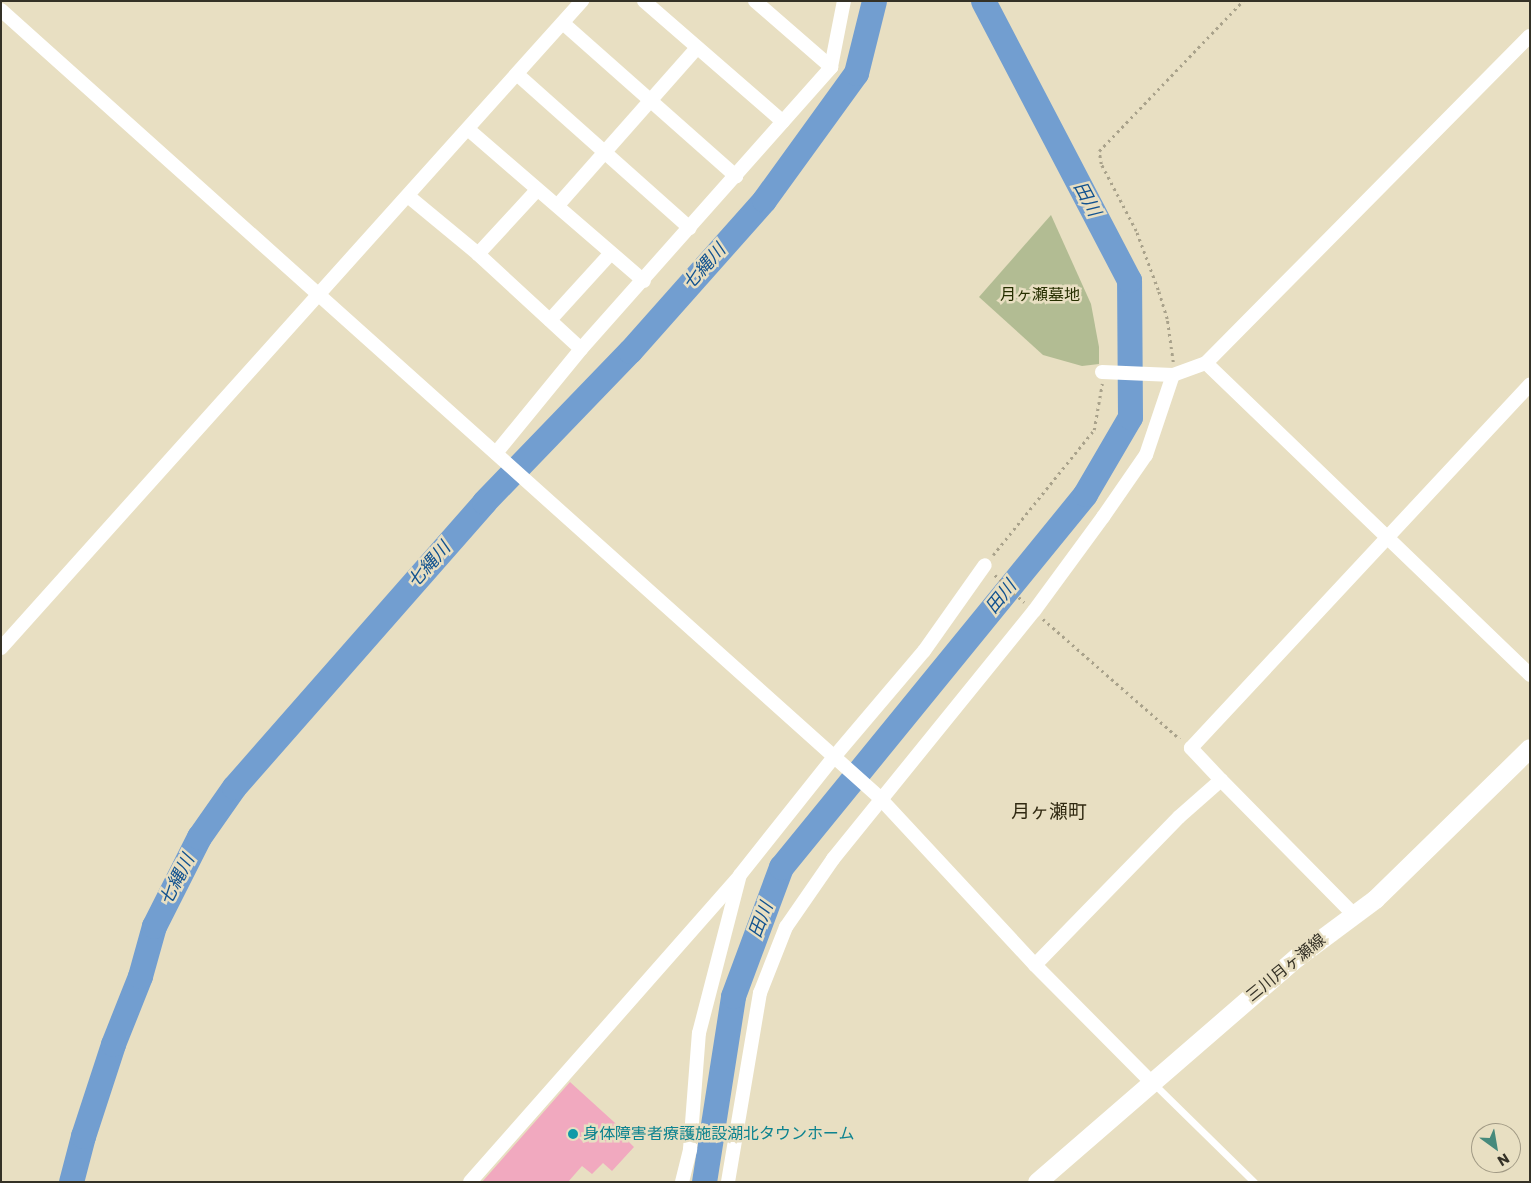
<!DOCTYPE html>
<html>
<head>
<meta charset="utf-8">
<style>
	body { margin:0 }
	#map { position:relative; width:1531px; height:1183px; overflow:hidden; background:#e8dfc2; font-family:Poppins,"Noto Sans JP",sans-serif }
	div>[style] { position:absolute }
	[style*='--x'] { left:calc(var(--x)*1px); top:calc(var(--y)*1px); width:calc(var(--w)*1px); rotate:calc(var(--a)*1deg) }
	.green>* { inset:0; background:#b2bc93 }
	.river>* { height:25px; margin:-12.5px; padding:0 12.5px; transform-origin:12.5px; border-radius:12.5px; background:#729ed0 }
	.building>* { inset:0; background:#f1a9bf }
	.path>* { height:2.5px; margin-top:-1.25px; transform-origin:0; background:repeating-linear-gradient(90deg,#a9a28b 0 2.5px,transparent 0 6.5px) }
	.service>* { height:7px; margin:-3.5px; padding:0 3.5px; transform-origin:3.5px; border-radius:3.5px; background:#fff }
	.minor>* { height:14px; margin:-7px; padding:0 7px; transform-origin:7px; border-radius:7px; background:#fff }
	.secondary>* { height:19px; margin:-9.5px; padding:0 9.5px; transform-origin:9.5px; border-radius:9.5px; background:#fff }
	.dots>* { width:14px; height:14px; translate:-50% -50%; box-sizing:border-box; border:2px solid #e8dfc2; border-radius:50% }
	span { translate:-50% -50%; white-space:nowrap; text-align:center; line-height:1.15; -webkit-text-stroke:5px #e8dfc2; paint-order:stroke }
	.park-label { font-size:16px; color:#262f00 }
	.street-label { font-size:16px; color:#343126 }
	.culture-label { font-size:16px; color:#0d838f }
	.left { translate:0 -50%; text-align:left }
	.water-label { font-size:18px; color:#11528f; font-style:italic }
	.quarter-label { font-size:19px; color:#302911 }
	.frame { position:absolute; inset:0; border:2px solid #343126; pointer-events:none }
	.north { position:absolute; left:1471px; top:1123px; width:50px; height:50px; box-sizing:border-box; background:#e8dfc2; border:1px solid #a09984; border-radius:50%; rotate:148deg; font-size:14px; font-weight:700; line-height:20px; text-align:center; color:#343126 }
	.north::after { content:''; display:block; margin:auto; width:18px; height:22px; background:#478a7c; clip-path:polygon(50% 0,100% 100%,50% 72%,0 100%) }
</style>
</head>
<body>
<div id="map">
	<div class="green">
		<div style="clip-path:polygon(1051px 215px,1091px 304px,1099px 347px,1099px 364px,1082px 366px,1043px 355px,979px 297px)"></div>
	</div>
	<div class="river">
		<div style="--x:71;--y:1182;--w:48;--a:-75.4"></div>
		<div style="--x:83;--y:1136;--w:97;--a:-71.9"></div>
		<div style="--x:113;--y:1044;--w:73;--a:-68.3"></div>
		<div style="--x:140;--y:976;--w:52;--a:-74.4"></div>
		<div style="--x:154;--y:926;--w:100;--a:-63.2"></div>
		<div style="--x:199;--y:837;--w:61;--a:-55"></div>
		<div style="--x:234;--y:787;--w:379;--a:-48.7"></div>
		<div style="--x:484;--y:502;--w:210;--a:-46"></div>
		<div style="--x:630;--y:351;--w:202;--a:-48.4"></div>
		<div style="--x:764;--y:200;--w:157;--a:-54.1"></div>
		<div style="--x:856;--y:73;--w:74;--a:-76"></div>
		<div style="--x:704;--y:1182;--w:188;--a:-81.1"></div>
		<div style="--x:733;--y:996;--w:138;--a:-69.6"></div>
		<div style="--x:781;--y:867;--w:481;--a:-50.8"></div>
		<div style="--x:1085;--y:494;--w:89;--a:-59.7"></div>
		<div style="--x:1130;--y:417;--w:137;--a:-90.4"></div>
		<div style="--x:1129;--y:280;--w:315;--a:-117.6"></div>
	</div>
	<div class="building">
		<div style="clip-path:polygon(570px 1082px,625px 1132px,622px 1135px,634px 1147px,612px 1171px,603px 1163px,592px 1174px,582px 1166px,568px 1182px,482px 1182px)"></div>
	</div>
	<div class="path">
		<div style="--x:1173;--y:362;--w:43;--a:-97.9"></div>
		<div style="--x:1167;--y:319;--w:30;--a:-107"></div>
		<div style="--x:1158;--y:290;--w:63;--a:-110.4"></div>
		<div style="--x:1136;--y:231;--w:76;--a:-117.6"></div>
		<div style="--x:1101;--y:164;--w:13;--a:-99"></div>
		<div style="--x:1099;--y:151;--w:208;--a:-46.2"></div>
		<div style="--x:993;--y:555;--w:161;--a:-51.1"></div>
		<div style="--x:1094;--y:430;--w:47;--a:-80.1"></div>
		<div style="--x:995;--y:575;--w:40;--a:43"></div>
		<div style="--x:1043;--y:619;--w:182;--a:41.2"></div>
	</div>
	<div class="service">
		<div style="--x:1154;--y:1084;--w:140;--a:44.4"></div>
	</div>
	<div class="minor">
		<div style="--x:644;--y:1;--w:184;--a:41"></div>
		<div style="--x:755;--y:1;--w:101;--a:41"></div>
		<div style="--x:1;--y:10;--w:1178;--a:41.87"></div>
		<div style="--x:878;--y:796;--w:231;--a:47.1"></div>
		<div style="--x:1035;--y:965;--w:165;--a:45.2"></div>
		<div style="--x:564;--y:24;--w:230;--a:41.5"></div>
		<div style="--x:518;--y:75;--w:230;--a:41.7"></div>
		<div style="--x:469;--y:130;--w:231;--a:40.8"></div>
		<div style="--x:408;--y:196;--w:91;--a:39.6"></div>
		<div style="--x:478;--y:254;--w:140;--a:42.7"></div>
		<div style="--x:558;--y:205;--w:210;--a:-48.5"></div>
		<div style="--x:478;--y:254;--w:87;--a:-47.3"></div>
		<div style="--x:550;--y:320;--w:89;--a:-47.7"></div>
		<div style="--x:1206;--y:363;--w:450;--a:43.9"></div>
		<div style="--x:1102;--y:372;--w:71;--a:2.4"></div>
		<div style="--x:1173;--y:375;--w:35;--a:-20"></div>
		<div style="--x:1206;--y:363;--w:460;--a:-45.3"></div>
		<div style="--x:496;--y:453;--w:134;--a:-50.7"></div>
		<div style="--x:581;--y:349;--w:377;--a:-48.4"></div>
		<div style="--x:831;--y:67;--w:67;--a:-78.9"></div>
		<div style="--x:1;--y:648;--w:870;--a:-48.08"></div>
		<div style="--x:1221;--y:780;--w:190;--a:45.4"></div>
		<div style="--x:1035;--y:965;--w:206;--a:-45.8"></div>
		<div style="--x:1179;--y:817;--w:56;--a:-41.4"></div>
		<div style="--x:1221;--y:780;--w:44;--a:-133.2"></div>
		<div style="--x:1191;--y:748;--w:497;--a:-47"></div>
		<div style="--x:470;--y:1182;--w:405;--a:-48.6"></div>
		<div style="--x:682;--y:1182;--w:34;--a:-76"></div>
		<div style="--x:690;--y:1149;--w:116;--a:-85.6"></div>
		<div style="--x:699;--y:1033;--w:163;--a:-75.5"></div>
		<div style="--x:740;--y:875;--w:151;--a:-51.5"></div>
		<div style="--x:834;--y:757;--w:139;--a:-49.7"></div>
		<div style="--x:924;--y:651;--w:105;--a:-54.7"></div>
		<div style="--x:728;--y:1182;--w:192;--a:-80.4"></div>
		<div style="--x:760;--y:993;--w:71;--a:-68.5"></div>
		<div style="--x:786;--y:927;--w:83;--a:-55.3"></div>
		<div style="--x:833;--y:859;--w:319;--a:-51"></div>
		<div style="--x:1034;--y:611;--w:117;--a:-53.7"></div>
		<div style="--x:1103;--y:517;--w:75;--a:-55.3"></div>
		<div style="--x:1146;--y:455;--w:84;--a:-71.4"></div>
	</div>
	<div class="secondary">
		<div style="--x:1037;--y:1182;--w:344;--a:-40.9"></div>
		<div style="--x:1297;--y:957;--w:97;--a:-36.6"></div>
		<div style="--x:1375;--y:899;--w:216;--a:-44.3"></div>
	</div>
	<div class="dots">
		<div style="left:573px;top:1134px;background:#0f9aa8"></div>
	</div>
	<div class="park-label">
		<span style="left:1040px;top:295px">月ヶ瀬墓地</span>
	</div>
	<div class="street-label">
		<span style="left:1286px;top:968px;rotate:-39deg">三川月ヶ瀬線</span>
	</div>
	<div class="culture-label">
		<span class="left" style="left:583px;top:1134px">身体障害者療護施設湖北タウンホーム</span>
	</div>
	<div class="water-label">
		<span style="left:1087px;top:199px;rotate:62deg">田川</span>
		<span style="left:704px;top:267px;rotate:-48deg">七縄川</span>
		<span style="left:429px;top:565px;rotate:-49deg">七縄川</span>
		<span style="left:1001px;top:597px;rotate:-51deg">田川</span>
		<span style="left:177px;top:880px;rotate:-63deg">七縄川</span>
		<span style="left:761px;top:920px;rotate:-69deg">田川</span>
	</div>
	<div class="quarter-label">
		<span style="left:1049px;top:812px">月ヶ瀬町</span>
	</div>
	<div class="frame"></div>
	<div class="north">N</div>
</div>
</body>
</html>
